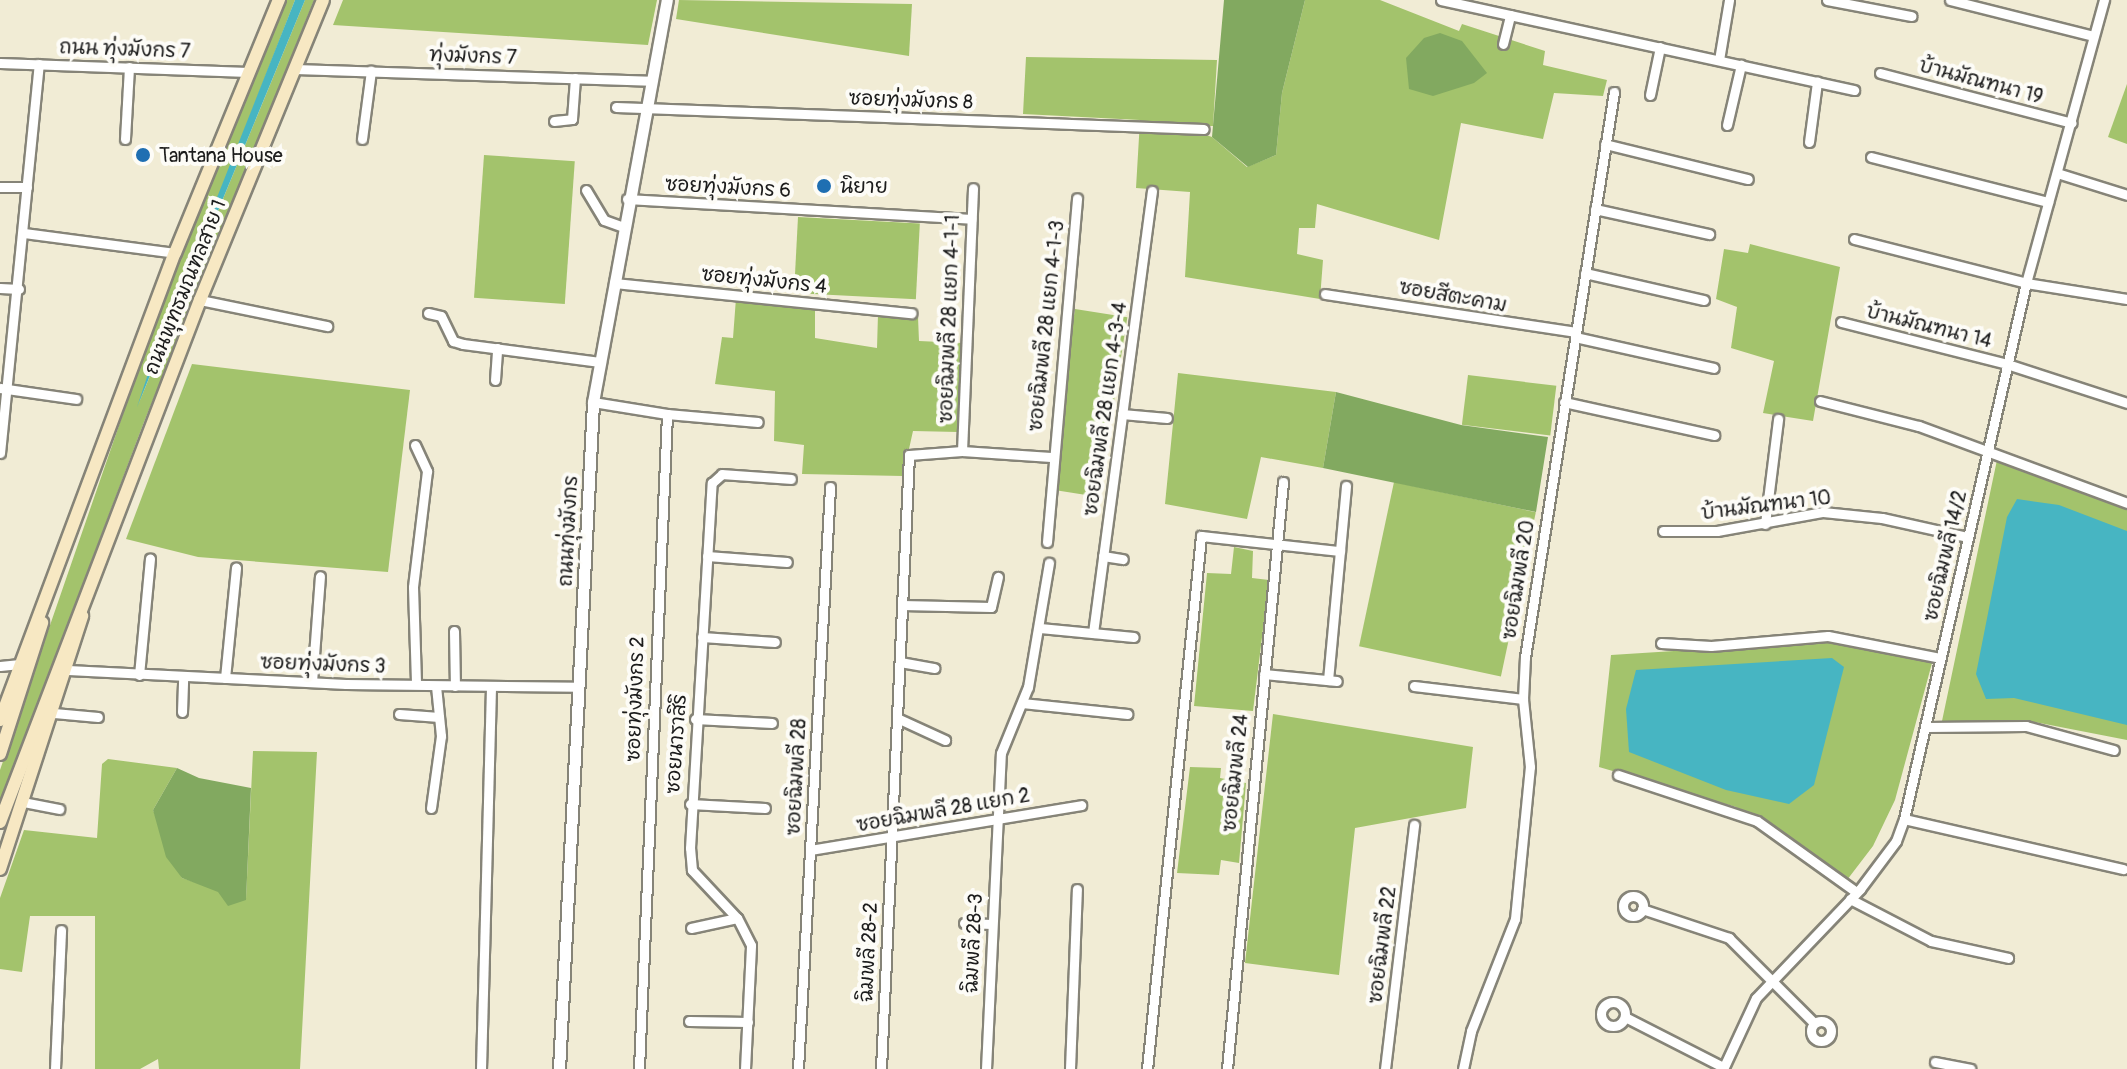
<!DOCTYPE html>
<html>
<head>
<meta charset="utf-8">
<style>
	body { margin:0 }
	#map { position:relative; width:2127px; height:1069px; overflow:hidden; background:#f1ecd5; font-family:Pangolin,"Playpen Sans Thai",sans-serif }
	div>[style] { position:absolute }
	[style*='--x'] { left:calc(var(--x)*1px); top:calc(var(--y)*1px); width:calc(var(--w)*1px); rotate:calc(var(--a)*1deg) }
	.green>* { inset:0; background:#a3c36c; transform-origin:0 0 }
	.forest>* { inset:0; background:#82a960 }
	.water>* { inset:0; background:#47b5c2 }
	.roads { filter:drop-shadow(2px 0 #868478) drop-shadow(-2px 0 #868478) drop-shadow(0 2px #868478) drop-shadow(0 -2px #868478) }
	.minor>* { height:9px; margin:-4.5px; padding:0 4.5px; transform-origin:4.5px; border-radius:4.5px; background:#fff }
	.minor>.ring { margin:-4.5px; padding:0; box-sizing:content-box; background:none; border:9px solid #fff; border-radius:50% }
	.tertiary>* { height:11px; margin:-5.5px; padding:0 5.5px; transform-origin:5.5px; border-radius:5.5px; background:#fff }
	.secondary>* { height:12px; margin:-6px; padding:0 6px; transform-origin:6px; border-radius:6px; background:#f7e8c3 }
	.dots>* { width:22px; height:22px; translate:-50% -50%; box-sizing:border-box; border:4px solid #fdfcf7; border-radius:50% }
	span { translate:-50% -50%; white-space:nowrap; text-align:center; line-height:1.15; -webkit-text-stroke:8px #fdfcf7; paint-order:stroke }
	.street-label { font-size:20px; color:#1c1c1c }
	.poi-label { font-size:20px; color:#1c1c1c }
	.left { translate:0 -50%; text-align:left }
</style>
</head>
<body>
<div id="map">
	<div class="green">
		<div style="clip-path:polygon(286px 0,295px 0,138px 405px,305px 0,314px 0,144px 422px,0 803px,0 770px,153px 327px)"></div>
		<div style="clip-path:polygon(343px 0,657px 0,648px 45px,333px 25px)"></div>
		<div style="clip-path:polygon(679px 0,912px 4px,909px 56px,676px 19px)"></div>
		<div style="clip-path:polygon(1305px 0,1380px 0,1459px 31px,1462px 24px,1545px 51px,1543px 65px,1607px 80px,1603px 96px,1554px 93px,1543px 139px,1461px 123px,1439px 240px,1317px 204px,1315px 228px,1299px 228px,1297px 254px,1323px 260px,1320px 299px,1185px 277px,1190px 192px,1136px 188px,1140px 120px,1023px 114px,1026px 57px,1217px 60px,1213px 126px,1180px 126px,1212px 137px,1247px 167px,1276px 155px,1282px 93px)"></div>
		<div style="clip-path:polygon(2127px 84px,2127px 144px,2108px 137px)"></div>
		<div style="left:484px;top:155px;width:91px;height:143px;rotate:4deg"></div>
		<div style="left:798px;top:217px;width:122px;height:76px;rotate:3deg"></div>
		<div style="clip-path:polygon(1750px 244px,1840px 267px,1813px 421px,1763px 413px,1774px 361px,1731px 348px,1737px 307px,1716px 299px,1724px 249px,1748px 253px)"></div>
		<div style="clip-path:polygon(736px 298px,815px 308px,815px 338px,877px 348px,878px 314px,918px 317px,919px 341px,962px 343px,958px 432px,913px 431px,903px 476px,802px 474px,804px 445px,774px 441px,775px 391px,715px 384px,722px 337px,733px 338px)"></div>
		<div style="left:1075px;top:309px;width:53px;height:182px;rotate:9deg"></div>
		<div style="clip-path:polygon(192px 364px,410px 390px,388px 572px,198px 557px,126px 539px)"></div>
		<div style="clip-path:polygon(1178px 373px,1336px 392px,1323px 468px,1261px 457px,1247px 519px,1165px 504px)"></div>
		<div style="left:1468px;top:375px;width:89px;height:50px;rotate:7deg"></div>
		<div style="clip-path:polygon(1997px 460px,2127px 509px,2127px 740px,2029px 721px,1942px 721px)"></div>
		<div style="left:1394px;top:482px;width:145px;height:168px;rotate:12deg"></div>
		<div style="clip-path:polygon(1234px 547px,1253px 551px,1252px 578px,1269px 580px,1253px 711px,1194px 706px,1207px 573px,1231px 574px)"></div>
		<div style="clip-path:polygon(1830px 641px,1932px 663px,1895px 800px,1873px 846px,1847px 880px,1736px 807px,1599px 767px,1611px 655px)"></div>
		<div style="clip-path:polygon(1273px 714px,1473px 747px,1466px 808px,1355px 828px,1339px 975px,1245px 963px)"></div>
		<div style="clip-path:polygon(253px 751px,317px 752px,300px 1069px,159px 1069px,158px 1059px,140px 1069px,95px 1069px,95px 916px,30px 916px,22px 972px,0 969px,0 898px,24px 830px,97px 838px,102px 764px,108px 759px,177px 768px,153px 810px,182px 878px,246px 899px)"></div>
		<div style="clip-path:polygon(1190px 767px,1221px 768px,1220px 778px,1246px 783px,1239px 863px,1221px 860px,1219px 875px,1177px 873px)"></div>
	</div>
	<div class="forest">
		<div style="clip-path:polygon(1224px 0,1305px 0,1282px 93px,1276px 155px,1248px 167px,1212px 137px)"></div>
		<div style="clip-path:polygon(1440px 33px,1462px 41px,1487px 73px,1474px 83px,1433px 96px,1409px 89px,1406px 58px,1424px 38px)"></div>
		<div style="clip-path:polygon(1336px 392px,1461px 425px,1548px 437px,1536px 512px,1323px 468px)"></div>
		<div style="clip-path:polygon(177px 768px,199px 778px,251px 788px,246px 900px,228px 906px,218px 892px,182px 878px,166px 857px,153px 810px)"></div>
	</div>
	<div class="water">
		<div style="clip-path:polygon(295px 0,305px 0,137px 407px,152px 362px)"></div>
		<div style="clip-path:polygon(2017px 499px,2059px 505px,2127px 531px,2127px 725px,2014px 698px,1986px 699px,1976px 674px,2007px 517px)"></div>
		<div style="clip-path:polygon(1832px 658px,1844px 667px,1814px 785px,1789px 804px,1726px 790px,1629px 752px,1626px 709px,1636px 670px)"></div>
	</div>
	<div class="roads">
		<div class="minor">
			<div style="--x:1441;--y:0;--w:423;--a:12.3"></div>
			<div style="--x:1827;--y:0;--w:86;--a:10.8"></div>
			<div style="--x:1950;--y:0;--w:147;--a:14.1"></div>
			<div style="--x:1503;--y:44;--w:30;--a:-76"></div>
			<div style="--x:1719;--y:60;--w:61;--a:-80.5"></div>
			<div style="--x:0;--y:63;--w:248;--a:2.1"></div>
			<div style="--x:295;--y:69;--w:355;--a:1.9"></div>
			<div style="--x:1880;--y:73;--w:198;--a:14.6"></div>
			<div style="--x:1650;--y:95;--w:49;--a:-78.2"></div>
			<div style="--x:616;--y:107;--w:588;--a:2.14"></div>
			<div style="--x:554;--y:121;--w:18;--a:-6"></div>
			<div style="--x:572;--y:119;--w:41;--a:-85.8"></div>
			<div style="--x:1727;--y:125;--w:62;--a:-76.9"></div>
			<div style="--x:125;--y:139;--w:72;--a:-86.8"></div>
			<div style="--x:362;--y:139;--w:69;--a:-82.5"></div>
			<div style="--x:1809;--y:142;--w:61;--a:-82.4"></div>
			<div style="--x:1605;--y:144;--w:147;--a:13.8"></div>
			<div style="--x:1871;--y:157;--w:183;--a:14.3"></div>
			<div style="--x:2057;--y:173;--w:73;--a:17.4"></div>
			<div style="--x:0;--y:187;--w:27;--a:0"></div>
			<div style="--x:586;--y:190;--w:35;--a:59"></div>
			<div style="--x:604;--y:220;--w:20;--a:20"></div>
			<div style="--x:627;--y:199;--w:345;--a:3.3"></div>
			<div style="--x:1595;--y:209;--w:117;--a:12.4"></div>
			<div style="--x:24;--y:233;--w:152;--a:7.5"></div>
			<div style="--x:1854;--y:239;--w:178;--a:14.3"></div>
			<div style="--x:2026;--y:283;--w:102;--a:9"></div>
			<div style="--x:1585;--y:273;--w:122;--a:12.8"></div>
			<div style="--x:614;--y:283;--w:299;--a:5.8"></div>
			<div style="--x:0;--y:288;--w:19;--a:3"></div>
			<div style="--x:1325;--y:294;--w:253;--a:8.6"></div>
			<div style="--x:200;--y:300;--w:130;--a:11.6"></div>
			<div style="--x:428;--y:313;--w:13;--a:13"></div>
			<div style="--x:441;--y:316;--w:28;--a:64"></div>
			<div style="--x:453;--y:341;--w:10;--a:17"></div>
			<div style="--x:463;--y:344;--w:138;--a:7.5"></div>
			<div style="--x:1841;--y:322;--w:171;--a:14.2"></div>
			<div style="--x:2007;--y:364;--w:126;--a:18"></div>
			<div style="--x:1575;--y:337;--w:142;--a:12.6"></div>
			<div style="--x:495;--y:380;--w:32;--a:-86"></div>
			<div style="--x:0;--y:388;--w:77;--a:8.2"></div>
			<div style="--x:1820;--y:401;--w:102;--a:14.2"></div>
			<div style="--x:1919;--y:426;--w:222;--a:20.3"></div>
			<div style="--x:593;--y:402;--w:75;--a:9.2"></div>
			<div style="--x:667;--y:414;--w:656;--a:92.45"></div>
			<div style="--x:1564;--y:402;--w:154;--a:12.4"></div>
			<div style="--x:667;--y:414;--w:91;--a:5"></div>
			<div style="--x:1122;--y:414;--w:45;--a:5.1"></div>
			<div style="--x:415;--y:445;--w:29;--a:65"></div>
			<div style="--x:427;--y:471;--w:117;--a:96.9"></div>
			<div style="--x:413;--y:587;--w:97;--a:88.2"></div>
			<div style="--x:962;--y:451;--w:263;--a:-87.6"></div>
			<div style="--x:0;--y:453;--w:391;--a:-84.3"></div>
			<div style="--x:1765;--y:524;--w:106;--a:-82.9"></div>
			<div style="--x:1663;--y:531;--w:54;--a:0"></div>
			<div style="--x:1717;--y:531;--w:108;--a:-10.2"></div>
			<div style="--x:1823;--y:512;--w:59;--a:5.8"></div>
			<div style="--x:1882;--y:518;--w:87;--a:12.6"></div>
			<div style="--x:1047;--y:542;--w:345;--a:-85"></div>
			<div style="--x:707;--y:556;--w:80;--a:4.3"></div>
			<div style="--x:1103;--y:556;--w:20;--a:9"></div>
			<div style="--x:902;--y:605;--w:89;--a:1.3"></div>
			<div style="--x:991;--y:607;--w:31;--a:-77"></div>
			<div style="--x:1040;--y:628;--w:94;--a:5.5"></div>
			<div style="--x:454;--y:631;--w:55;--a:89"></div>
			<div style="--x:1093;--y:633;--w:446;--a:-82.4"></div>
			<div style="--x:702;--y:637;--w:73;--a:3.9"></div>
			<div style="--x:1661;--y:643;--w:50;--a:3.4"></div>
			<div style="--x:1711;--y:646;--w:117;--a:-4.9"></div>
			<div style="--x:1828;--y:636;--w:114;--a:11.1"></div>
			<div style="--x:900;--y:662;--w:35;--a:10"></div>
			<div style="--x:0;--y:666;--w:20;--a:-6"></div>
			<div style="--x:68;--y:670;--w:278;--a:2.9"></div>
			<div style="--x:346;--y:684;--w:232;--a:0.7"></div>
			<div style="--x:1264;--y:674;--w:73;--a:5.5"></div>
			<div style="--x:139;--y:675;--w:117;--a:-84.6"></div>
			<div style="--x:225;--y:678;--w:111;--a:-84.3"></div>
			<div style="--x:1328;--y:680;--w:195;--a:-84.7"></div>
			<div style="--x:312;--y:682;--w:106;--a:-85.7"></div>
			<div style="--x:1414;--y:686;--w:110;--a:6.8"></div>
			<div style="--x:1022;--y:703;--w:106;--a:6"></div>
			<div style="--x:182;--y:712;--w:36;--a:-88"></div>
			<div style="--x:54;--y:713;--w:44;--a:5.2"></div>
			<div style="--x:399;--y:714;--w:40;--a:4.3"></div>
			<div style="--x:897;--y:718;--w:53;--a:24.6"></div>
			<div style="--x:695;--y:719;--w:77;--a:3"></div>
			<div style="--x:1927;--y:727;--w:99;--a:-0.6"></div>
			<div style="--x:2026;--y:726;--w:91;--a:15.3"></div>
			<div style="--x:1618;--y:775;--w:146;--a:18.3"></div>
			<div style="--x:1757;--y:821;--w:122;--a:35.6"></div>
			<div style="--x:23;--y:802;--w:37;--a:11"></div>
			<div style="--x:690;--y:804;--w:75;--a:3.1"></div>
			<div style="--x:431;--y:808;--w:73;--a:-82.1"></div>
			<div style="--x:441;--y:736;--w:50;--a:-95.7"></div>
			<div style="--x:1904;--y:819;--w:225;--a:12.9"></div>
			<div style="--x:810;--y:850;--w:275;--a:-9.4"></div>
			<div class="ring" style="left:1623px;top:896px;width:11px;height:11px"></div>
			<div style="--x:1850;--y:899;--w:91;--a:27.4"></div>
			<div style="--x:1931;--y:941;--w:79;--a:12.4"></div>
			<div style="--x:1642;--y:909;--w:92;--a:18.4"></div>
			<div style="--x:1729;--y:938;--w:120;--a:45"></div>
			<div style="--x:964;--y:923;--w:28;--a:2"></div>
			<div style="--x:691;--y:928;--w:47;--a:-12.3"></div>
			<div class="ring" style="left:1601px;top:1002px;width:15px;height:15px"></div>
			<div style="--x:1625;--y:1017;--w:110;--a:27"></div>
			<div class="ring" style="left:1811px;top:1021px;width:11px;height:11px"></div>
			<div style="--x:689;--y:1021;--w:59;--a:1"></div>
			<div style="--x:1935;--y:1062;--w:36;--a:11"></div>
			<div style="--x:55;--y:1069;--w:139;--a:-87.5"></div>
			<div style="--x:481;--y:1069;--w:383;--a:-88.5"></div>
			<div style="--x:745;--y:1069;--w:124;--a:-87.2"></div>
			<div style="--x:751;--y:945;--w:30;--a:-117"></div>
			<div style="--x:737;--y:918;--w:66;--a:-133.2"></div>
			<div style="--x:692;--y:870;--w:22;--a:-95"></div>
			<div style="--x:690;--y:848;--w:366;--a:-86.6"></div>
			<div style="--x:712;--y:483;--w:13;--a:-42"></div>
			<div style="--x:722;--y:474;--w:69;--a:4.1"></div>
			<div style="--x:798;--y:1069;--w:583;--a:-86.85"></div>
			<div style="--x:881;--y:1069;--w:615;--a:-87.39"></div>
			<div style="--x:909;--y:455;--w:53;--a:-4.3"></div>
			<div style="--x:962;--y:451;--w:89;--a:3.9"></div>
			<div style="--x:986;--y:1069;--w:316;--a:-87.3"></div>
			<div style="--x:1001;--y:753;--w:71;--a:-67.8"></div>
			<div style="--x:1028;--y:687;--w:126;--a:-80.4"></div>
			<div style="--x:1070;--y:1069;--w:180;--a:-87.8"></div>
			<div style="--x:1147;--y:1069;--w:536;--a:-84.21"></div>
			<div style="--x:1201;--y:536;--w:140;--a:6.2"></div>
			<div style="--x:1227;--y:1069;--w:590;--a:-84.55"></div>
			<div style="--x:1385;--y:1069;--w:246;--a:-83.2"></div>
			<div style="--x:1463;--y:1069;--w:39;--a:-78"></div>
			<div style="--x:1471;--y:1031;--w:120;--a:-68.6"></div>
			<div style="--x:1515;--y:919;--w:153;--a:-84.4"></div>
			<div style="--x:1530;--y:767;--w:68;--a:-95.9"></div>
			<div style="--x:1523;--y:699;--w:42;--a:-87.3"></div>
			<div style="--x:1525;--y:657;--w:572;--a:-81.05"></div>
			<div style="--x:1723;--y:1069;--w:78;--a:-65.1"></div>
			<div style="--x:1756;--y:998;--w:151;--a:-46.3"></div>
			<div style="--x:1860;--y:889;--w:60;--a:-53.1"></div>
			<div style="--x:1896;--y:841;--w:23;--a:-70"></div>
			<div style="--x:1904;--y:819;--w:550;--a:-77.18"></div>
			<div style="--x:2026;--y:283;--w:294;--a:-74.6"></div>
		</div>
		<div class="tertiary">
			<div style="--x:559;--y:1069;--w:668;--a:-87.08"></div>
			<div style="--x:593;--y:402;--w:409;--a:-79.6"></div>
		</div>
		<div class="secondary">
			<div style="--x:0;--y:720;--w:499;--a:-69.5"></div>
			<div style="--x:175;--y:253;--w:274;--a:-67.7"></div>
			<div style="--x:0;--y:754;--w:138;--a:-72.2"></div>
			<div style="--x:0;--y:822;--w:559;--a:-69.04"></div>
			<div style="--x:200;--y:300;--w:324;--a:-67.7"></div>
			<div style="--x:0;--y:869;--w:266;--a:-72"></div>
		</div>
	</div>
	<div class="dots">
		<div style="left:143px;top:155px;background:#1f6fb2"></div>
		<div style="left:824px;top:186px;background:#1f6fb2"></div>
	</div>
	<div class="street-label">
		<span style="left:125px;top:49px;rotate:2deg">ถนน ทุ่งมังกร 7</span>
		<span style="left:473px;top:56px;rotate:2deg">ทุ่งมังกร 7</span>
		<span style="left:1981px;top:81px;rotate:15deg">บ้านมัณฑนา 19</span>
		<span style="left:911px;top:100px;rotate:2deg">ซอยทุ่งมังกร 8</span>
		<span style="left:728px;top:187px;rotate:3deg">ซอยทุ่งมังกร 6</span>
		<span style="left:764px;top:280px;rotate:6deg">ซอยทุ่งมังกร 4</span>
		<span style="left:185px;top:287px;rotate:-68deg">ถนนพุทธมณฑลสาย 1</span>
		<span style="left:1453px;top:296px;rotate:10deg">ซอยสีตะคาม</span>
		<span style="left:949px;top:319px;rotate:-88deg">ซอยฉิมพลี 28 แยก 4-1-1</span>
		<span style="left:1046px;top:326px;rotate:-84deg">ซอยฉิมพลี 28 แยก 4-1-3</span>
		<span style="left:1929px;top:326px;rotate:14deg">บ้านมัณฑนา 14</span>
		<span style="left:1105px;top:409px;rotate:-82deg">ซอยฉิมพลี 28 แยก 4-3-4</span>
		<span style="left:1766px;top:505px;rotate:-7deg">บ้านมัณฑนา 10</span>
		<span style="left:568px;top:531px;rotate:-87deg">ถนนทุ่งมังกร</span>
		<span style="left:1945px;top:556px;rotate:-77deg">ซอยฉิมพลี 14/2</span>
		<span style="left:1518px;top:580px;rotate:-81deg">ซอยฉิมพลี 20</span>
		<span style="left:323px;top:664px;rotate:2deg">ซอยทุ่งมังกร 3</span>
		<span style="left:635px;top:699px;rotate:-88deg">ซอยทุ่งมังกร 2</span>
		<span style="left:676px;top:744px;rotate:-86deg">ซอยนาราสิริ</span>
		<span style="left:1235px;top:773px;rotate:-84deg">ซอยฉิมพลี 24</span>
		<span style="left:796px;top:777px;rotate:-87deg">ซอยฉิมพลี 28</span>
		<span style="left:943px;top:810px;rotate:-10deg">ซอยฉิมพลี 28 แยก 2</span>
		<span style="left:973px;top:943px;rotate:-87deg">ฉิมพลี 28-3</span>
		<span style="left:1382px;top:945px;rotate:-83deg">ซอยฉิมพลี 22</span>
		<span style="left:868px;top:952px;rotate:-87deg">ฉิมพลี 28-2</span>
	</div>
	<div class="poi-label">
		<span class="left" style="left:159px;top:155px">Tantana House</span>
		<span class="left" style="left:840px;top:186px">นิยาย</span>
	</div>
</div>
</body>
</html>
